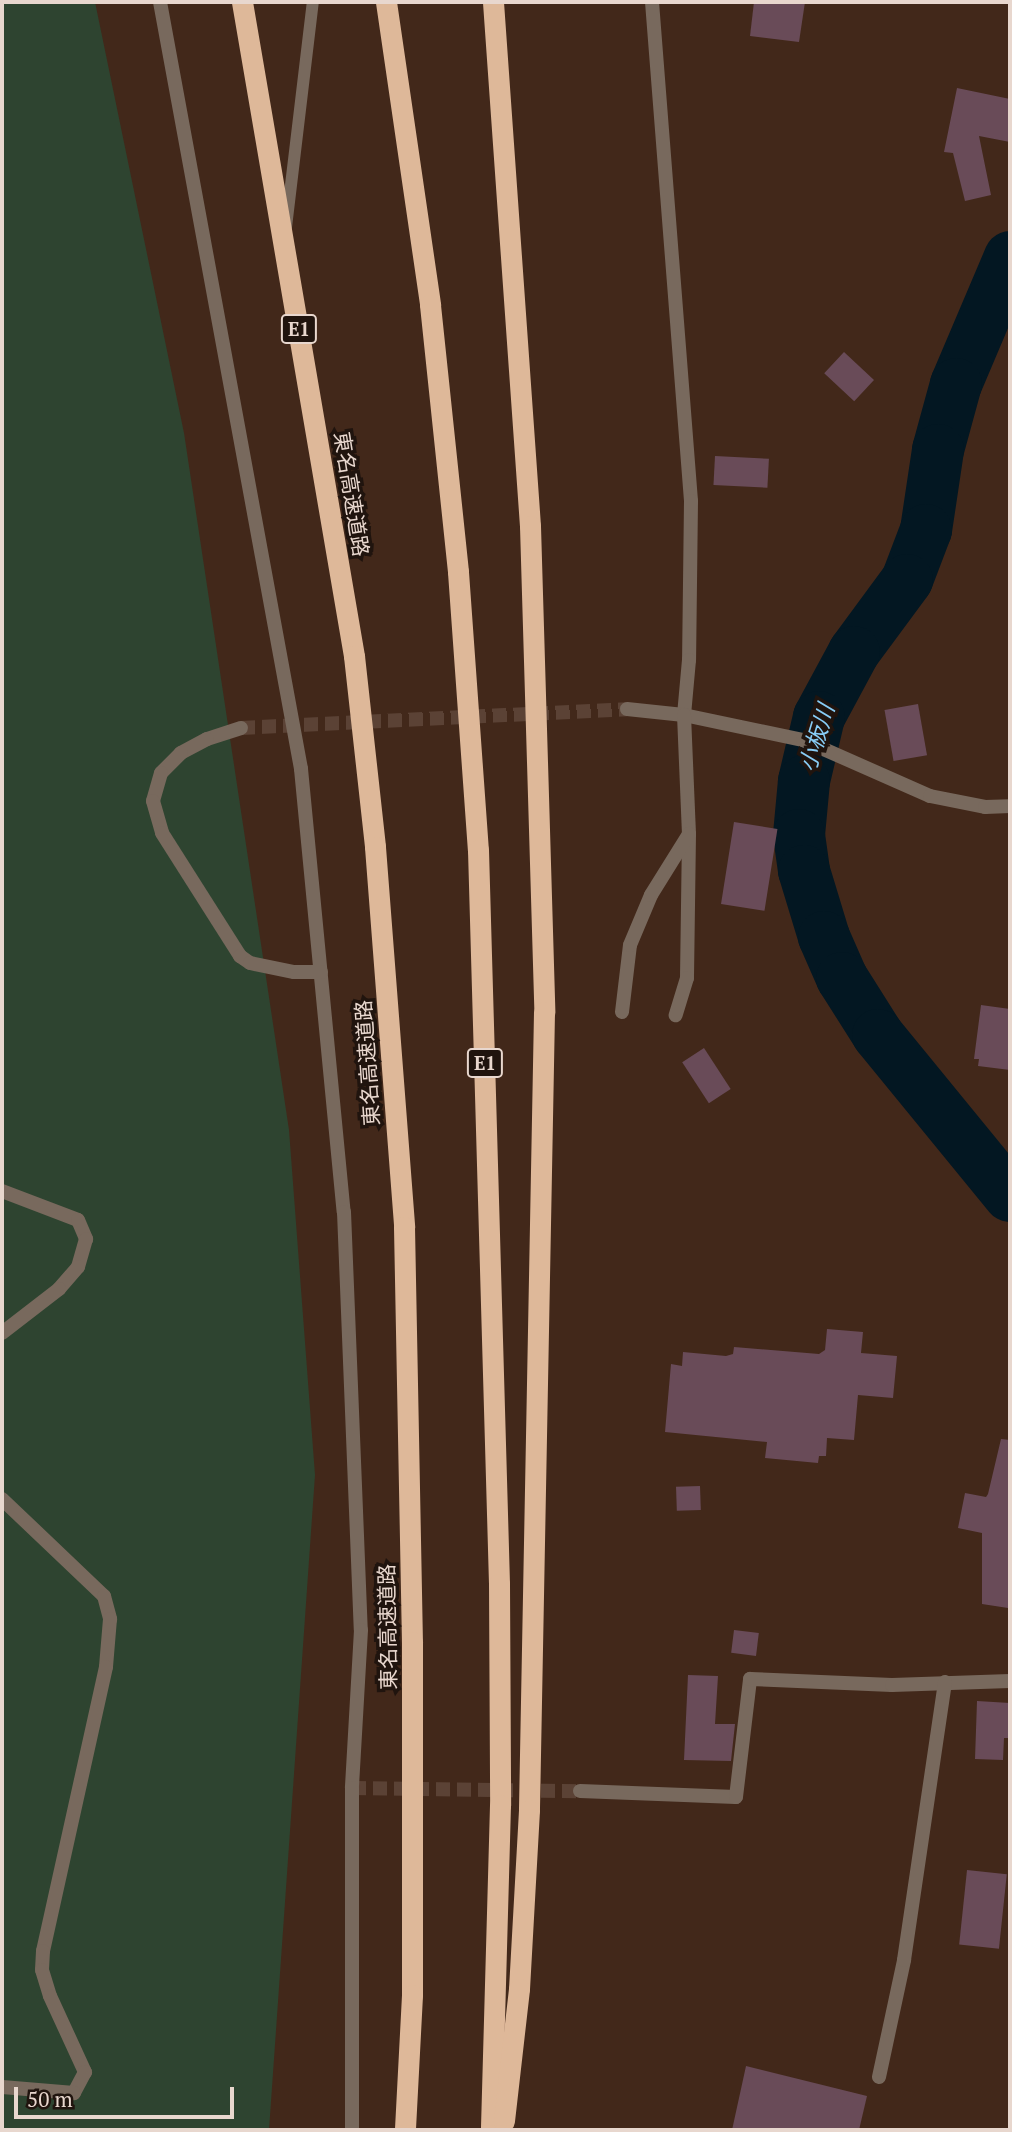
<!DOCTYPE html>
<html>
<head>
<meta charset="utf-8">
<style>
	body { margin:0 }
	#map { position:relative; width:1012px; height:2132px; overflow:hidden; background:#42281a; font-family:"PT Serif","Noto Sans JP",serif }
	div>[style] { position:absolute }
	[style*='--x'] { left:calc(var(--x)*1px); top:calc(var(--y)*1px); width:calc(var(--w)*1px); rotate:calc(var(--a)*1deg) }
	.green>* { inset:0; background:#2e4430 }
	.river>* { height:52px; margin:-26px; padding:0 26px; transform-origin:26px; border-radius:26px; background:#031722 }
	.building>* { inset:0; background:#694b58; transform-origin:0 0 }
	.minor-tunnel>* { height:14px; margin-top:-7px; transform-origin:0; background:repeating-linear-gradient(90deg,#5b4235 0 14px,transparent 0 21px) }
	.service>* { height:12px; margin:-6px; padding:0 6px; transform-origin:6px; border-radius:6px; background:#78695d }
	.minor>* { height:14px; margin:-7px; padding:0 7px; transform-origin:7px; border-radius:7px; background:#78695d }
	.motorway>* { height:21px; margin:-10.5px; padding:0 10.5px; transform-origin:10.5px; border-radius:10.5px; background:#deb899 }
	span { translate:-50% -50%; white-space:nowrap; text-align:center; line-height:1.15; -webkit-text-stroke:7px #20140e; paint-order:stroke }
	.shield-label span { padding:2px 5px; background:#20140e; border:2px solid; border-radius:5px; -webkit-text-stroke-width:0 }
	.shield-label { font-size:19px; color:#e8d7ce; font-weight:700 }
	.street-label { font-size:21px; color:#e8d7ce }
	.water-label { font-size:23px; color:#88cdf6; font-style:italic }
	.frame { position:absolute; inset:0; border:4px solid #e8d7ce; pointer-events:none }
	.scale { position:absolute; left:14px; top:2087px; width:220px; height:32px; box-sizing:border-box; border:4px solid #e8d7ce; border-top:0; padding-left:9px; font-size:21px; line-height:24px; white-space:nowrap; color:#e8d7ce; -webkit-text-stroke:5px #20140e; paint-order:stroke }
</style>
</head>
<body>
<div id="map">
	<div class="green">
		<div style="clip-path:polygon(2px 2px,95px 2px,184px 433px,289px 1130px,315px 1475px,269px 2130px,2px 2130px)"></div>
	</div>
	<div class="river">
		<div style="--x:1010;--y:257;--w:138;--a:113"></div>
		<div style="--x:956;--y:384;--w:68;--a:105.3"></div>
		<div style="--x:938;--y:450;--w:81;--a:98.5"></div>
		<div style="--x:926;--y:530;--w:53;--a:110.8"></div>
		<div style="--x:907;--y:580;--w:89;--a:126.4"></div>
		<div style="--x:854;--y:652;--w:74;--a:118.3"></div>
		<div style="--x:819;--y:717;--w:66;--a:103.2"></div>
		<div style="--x:804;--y:781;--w:54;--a:95.3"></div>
		<div style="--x:799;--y:835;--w:36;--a:82"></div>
		<div style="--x:804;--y:871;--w:69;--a:73.1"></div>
		<div style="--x:824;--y:937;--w:45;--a:66.3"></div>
		<div style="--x:842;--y:978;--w:67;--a:57.7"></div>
		<div style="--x:878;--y:1035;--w:208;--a:50.7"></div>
	</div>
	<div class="building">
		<div style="clip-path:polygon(754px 2px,805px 2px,799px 42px,750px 36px)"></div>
		<div style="clip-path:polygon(957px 88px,1010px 99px,1010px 142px,979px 136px,991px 195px,965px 201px,953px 153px,944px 152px)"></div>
		<div style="left:844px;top:352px;width:41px;height:29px;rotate:43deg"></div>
		<div style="left:715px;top:456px;width:54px;height:29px;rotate:3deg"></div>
		<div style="left:918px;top:704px;width:52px;height:34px;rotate:80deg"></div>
		<div style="left:734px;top:822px;width:44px;height:83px;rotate:9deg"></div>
		<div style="clip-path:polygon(981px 1005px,1010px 1009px,1010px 1070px,978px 1066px,979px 1059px,974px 1059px)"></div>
		<div style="left:704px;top:1048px;width:49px;height:26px;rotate:57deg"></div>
		<div style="clip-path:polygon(827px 1329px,863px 1332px,861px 1353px,897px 1356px,893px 1398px,858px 1395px,854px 1440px,827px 1438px,826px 1456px,819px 1456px,818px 1463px,765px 1458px,767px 1442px,665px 1432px,671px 1364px,682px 1366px,683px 1352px,726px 1356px,733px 1354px,734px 1347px,819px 1354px,825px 1350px)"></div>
		<div style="clip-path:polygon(1001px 1439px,1010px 1440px,1008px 1608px,982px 1604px,982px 1533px,958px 1528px,965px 1493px,986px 1497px,988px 1494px)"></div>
		<div style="left:700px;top:1486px;width:24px;height:24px;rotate:88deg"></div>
		<div style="left:734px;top:1630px;width:25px;height:23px;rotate:7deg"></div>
		<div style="clip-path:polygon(688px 1675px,718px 1676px,715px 1724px,735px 1724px,731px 1761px,684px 1760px)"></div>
		<div style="clip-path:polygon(977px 1701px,1010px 1703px,1010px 1738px,1004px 1738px,1003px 1760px,975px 1759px)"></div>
		<div style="left:967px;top:1870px;width:40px;height:75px;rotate:6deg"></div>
		<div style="clip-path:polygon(746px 2066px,867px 2096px,859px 2130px,732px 2130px)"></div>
	</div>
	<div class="minor-tunnel">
		<div style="--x:241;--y:728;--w:386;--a:-2.8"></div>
		<div style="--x:352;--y:1788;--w:228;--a:0.8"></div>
	</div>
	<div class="service">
		<div style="--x:286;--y:227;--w:227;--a:-83.2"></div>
	</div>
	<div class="minor">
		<div style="--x:160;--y:2;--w:780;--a:79.58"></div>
		<div style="--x:301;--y:769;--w:445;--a:84.5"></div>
		<div style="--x:344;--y:1212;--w:418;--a:87.7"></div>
		<div style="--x:361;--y:1630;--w:158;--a:93.3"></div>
		<div style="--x:352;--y:1788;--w:342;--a:90"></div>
		<div style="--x:652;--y:2;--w:501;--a:85.53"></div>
		<div style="--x:691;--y:501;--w:159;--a:90.7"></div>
		<div style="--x:689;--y:660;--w:55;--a:95.2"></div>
		<div style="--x:684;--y:715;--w:122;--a:11.9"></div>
		<div style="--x:803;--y:740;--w:139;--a:23.8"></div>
		<div style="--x:930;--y:796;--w:56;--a:11.3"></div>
		<div style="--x:985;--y:807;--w:25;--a:-2"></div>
		<div style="--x:627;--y:709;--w:57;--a:6"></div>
		<div style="--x:684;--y:715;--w:119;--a:87.6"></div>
		<div style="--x:689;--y:834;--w:144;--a:90.8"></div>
		<div style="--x:687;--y:978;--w:39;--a:107"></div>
		<div style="--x:241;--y:728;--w:36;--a:162"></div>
		<div style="--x:207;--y:739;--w:30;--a:152"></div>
		<div style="--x:181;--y:753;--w:28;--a:135"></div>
		<div style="--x:161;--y:773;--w:29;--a:106"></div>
		<div style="--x:153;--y:801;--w:33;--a:74"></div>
		<div style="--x:162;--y:833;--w:146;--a:57.6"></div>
		<div style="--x:240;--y:956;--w:12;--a:35"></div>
		<div style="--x:250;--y:963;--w:45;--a:11.6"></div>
		<div style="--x:294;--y:972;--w:27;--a:0"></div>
		<div style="--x:622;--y:1012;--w:67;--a:-83.2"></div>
		<div style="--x:630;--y:945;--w:54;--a:-67.2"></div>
		<div style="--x:651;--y:895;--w:72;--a:-58.1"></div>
		<div style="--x:2;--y:1191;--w:81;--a:20.9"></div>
		<div style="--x:78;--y:1220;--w:21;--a:67"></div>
		<div style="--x:86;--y:1239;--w:29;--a:106"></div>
		<div style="--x:78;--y:1267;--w:29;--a:131"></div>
		<div style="--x:59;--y:1289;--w:72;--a:142.3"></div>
		<div style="--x:2;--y:1499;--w:141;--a:43.6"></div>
		<div style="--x:104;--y:1596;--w:24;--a:75"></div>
		<div style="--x:110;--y:1619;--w:48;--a:94.8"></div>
		<div style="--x:106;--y:1667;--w:291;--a:102.5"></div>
		<div style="--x:43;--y:1951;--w:19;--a:93"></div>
		<div style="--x:42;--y:1970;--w:27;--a:73"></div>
		<div style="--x:50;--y:1996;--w:84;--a:65.3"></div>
		<div style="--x:85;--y:2072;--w:24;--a:118"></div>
		<div style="--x:74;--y:2093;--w:72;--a:-175.2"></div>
		<div style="--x:580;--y:1791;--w:156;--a:2.2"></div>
		<div style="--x:736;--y:1797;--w:119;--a:-83.2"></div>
		<div style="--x:750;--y:1679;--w:142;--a:2.4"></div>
		<div style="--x:892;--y:1685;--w:118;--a:-1.9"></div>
		<div style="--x:879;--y:2077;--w:120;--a:-77.9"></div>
		<div style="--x:904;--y:1960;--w:281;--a:-81.6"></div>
	</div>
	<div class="motorway">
		<div style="--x:242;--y:2;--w:664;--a:80.28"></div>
		<div style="--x:354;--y:656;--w:192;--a:83.7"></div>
		<div style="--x:375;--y:847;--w:381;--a:85.6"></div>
		<div style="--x:404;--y:1227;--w:415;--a:88.9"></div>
		<div style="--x:412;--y:1642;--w:353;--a:90"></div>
		<div style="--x:412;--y:1995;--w:135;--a:93"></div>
		<div style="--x:386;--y:2;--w:306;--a:81.7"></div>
		<div style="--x:430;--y:305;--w:268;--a:84"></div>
		<div style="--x:458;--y:572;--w:279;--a:85.9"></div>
		<div style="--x:478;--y:850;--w:734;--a:88.36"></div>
		<div style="--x:499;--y:1584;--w:221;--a:89.7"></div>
		<div style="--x:500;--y:1805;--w:325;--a:91.6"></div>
		<div style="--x:493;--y:2;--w:525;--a:85.96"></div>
		<div style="--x:530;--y:526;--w:486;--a:88.3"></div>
		<div style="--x:544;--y:1012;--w:798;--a:91.08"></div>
		<div style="--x:529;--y:1810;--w:179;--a:93.2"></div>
		<div style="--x:519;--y:1989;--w:133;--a:96.5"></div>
	</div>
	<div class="shield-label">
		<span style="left:299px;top:329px">E1</span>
		<span style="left:485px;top:1063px">E1</span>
	</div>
	<div class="street-label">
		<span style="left:352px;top:494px;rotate:81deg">東名高速道路</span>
		<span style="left:367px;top:1063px;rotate:-94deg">東名高速道路</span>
		<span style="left:387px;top:1627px;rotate:-91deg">東名高速道路</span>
	</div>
	<div class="water-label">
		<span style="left:817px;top:738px;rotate:-73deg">小板川</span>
	</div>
	<div class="frame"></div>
	<div class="scale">50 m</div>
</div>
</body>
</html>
